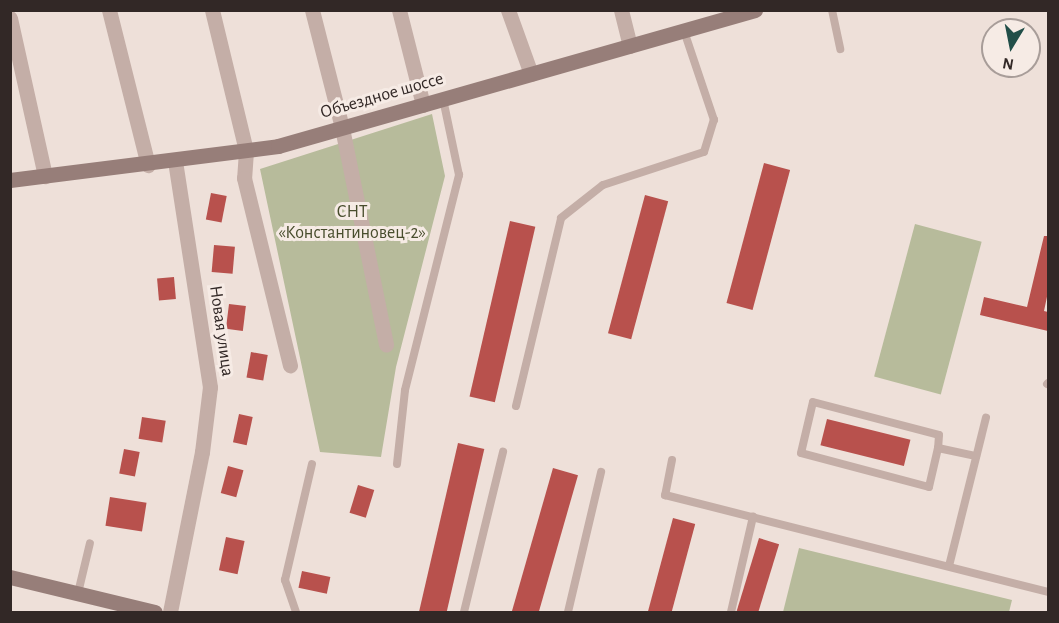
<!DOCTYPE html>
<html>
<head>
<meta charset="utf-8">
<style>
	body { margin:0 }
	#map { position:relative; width:1059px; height:623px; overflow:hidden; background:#eee0d9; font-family:"Alegreya Sans",sans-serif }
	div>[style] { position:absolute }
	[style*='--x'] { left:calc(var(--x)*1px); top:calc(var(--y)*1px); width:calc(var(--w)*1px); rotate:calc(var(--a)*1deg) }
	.green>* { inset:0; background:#b7bb9b; transform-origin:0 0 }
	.building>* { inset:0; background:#b8514d; transform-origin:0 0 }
	.lane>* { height:8px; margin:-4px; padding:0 4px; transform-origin:4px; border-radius:4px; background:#c4aea7 }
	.street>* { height:15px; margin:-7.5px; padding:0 7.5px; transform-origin:7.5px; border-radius:7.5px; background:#c4aea7 }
	.secondary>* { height:15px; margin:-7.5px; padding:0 7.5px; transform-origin:7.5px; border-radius:7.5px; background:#977e79 }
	span { translate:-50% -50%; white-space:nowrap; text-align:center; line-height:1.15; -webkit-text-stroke:6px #f6ebe5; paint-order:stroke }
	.street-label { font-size:18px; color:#322826 }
	.park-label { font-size:18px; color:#484d2d }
	.frame { position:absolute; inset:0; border:12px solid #322826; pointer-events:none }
	.north { position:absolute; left:981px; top:18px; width:60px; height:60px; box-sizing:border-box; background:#f6ebe5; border:2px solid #a89d99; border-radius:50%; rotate:190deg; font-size:16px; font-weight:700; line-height:24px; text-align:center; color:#322826 }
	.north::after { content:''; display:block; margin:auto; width:21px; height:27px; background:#214e48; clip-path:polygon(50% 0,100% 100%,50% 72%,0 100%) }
</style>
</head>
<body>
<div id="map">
	<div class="green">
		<div style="clip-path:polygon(432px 114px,445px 176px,396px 367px,381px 457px,320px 452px,260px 169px)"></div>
		<div style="left:915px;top:224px;width:69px;height:158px;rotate:15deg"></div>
		<div style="clip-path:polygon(799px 548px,1012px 600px,1009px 612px,783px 612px)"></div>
	</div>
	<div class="building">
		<div style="left:764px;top:163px;width:27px;height:145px;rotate:15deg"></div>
		<div style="left:211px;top:193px;width:16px;height:27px;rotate:11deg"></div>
		<div style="left:645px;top:195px;width:24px;height:143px;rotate:15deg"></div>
		<div style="left:510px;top:221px;width:26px;height:180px;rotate:13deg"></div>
		<div style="clip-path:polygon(1044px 236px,1048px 236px,1048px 292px,1044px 311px,1048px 312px,1048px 331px,980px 315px,984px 297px,1027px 307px)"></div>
		<div style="left:214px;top:245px;width:21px;height:27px;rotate:5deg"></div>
		<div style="left:174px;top:277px;width:22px;height:17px;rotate:85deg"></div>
		<div style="left:229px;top:304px;width:17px;height:25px;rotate:7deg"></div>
		<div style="left:251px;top:352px;width:17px;height:26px;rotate:10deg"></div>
		<div style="left:239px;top:414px;width:14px;height:29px;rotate:12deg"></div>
		<div style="left:142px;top:417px;width:24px;height:22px;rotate:9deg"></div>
		<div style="left:827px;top:419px;width:86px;height:27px;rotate:14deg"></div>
		<div style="left:458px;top:443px;width:27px;height:174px;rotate:13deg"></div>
		<div style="left:124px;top:449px;width:16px;height:25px;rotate:11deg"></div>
		<div style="left:228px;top:466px;width:16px;height:28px;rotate:15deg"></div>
		<div style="left:553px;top:468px;width:26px;height:149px;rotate:16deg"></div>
		<div style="left:358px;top:485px;width:17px;height:29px;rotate:17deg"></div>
		<div style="left:110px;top:497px;width:37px;height:29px;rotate:9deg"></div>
		<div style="left:673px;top:518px;width:23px;height:97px;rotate:15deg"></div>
		<div style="left:226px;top:537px;width:19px;height:34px;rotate:12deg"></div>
		<div style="left:759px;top:538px;width:21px;height:76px;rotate:17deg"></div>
		<div style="left:302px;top:571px;width:29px;height:17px;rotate:12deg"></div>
	</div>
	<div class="lane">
		<div style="--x:832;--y:10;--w:40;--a:78"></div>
		<div style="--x:1047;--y:384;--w:1;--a:-45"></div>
		<div style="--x:516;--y:406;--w:193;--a:-76.5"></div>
		<div style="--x:561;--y:218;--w:53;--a:-38.2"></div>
		<div style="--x:603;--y:185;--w:106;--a:-18.1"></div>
		<div style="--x:704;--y:152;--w:34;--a:-73"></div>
		<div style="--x:714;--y:120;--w:94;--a:-108.6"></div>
		<div style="--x:938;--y:448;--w:40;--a:103"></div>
		<div style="--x:929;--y:487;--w:132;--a:-165.1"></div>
		<div style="--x:801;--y:453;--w:52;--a:-76.8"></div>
		<div style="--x:813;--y:402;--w:130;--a:14.7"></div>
		<div style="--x:939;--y:435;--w:13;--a:94"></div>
		<div style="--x:938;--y:448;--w:39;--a:12"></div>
		<div style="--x:672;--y:460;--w:36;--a:101"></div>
		<div style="--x:665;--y:495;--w:395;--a:14.2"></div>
		<div style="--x:397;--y:464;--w:74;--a:-83.8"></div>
		<div style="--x:405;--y:390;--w:222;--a:-75.9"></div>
		<div style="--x:459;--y:175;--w:78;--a:-101.9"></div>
		<div style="--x:949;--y:566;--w:153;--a:-76"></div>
		<div style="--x:78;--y:593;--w:51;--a:-76.5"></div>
		<div style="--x:296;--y:612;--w:34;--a:-109"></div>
		<div style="--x:285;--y:580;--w:119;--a:-76.9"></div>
		<div style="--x:464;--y:612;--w:165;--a:-76.3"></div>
		<div style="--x:568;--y:612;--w:144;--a:-76.7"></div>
		<div style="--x:731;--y:612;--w:98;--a:-77"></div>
	</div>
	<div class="street">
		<div style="--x:109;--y:10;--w:160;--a:75.9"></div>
		<div style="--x:212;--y:10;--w:145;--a:76.4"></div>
		<div style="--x:246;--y:151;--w:27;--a:94"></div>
		<div style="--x:244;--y:178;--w:193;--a:76.2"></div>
		<div style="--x:312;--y:10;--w:122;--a:75.7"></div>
		<div style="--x:342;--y:128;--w:221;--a:78.5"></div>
		<div style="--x:399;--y:10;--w:98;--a:75.8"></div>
		<div style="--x:508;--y:10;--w:68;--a:70.2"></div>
		<div style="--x:621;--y:10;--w:37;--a:76"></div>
		<div style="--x:10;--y:18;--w:162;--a:77.5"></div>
		<div style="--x:170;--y:612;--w:163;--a:-78.7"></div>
		<div style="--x:202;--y:452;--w:65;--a:-83"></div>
		<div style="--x:210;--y:387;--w:228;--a:-98.8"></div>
	</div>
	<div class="secondary">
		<div style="--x:10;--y:180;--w:270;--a:-7.2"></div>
		<div style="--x:278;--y:146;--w:496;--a:-15.9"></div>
		<div style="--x:10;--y:577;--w:149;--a:13.6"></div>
	</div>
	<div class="street-label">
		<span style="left:382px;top:96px;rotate:-16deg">Объездное шоссе</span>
		<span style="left:221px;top:331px;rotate:82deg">Новая улица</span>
	</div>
	<div class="park-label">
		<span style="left:352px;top:223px">СНТ<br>«Константиновец-2»</span>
	</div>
	<div class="frame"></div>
	<div class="north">N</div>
</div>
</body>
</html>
